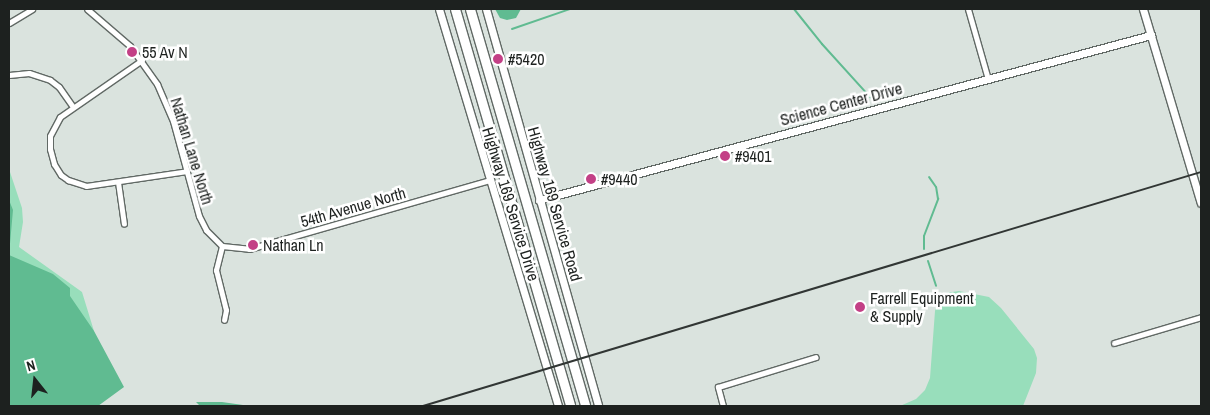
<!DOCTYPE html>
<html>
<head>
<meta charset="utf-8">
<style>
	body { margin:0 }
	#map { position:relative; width:1210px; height:415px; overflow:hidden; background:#dae3de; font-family:"Archivo Narrow",sans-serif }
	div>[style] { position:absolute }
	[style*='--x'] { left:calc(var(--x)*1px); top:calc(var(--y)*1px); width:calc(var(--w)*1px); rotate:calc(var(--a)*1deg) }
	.green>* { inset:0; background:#98debb }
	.water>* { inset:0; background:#60bb91 }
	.stream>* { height:2px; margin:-1px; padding:0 1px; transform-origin:1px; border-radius:1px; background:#60bb91 }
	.roads { filter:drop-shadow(1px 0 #616965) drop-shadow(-1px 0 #616965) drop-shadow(0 1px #616965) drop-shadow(0 -1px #616965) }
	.street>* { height:5px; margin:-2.5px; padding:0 2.5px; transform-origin:2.5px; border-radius:2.5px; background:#fff }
	.secondary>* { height:7px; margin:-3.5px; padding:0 3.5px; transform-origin:3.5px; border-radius:3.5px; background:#fff }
	.highway>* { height:9px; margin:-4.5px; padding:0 4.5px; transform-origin:4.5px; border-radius:4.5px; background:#fff }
	.rail>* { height:2px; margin:-1px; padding:0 1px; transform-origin:1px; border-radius:1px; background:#313634 }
	.dots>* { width:14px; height:14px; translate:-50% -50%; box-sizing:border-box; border:2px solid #fff; border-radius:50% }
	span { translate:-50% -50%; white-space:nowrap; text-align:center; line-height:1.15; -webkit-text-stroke:5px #fff; paint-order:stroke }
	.poi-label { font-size:16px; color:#1d211f }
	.left { translate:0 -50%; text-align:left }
	.street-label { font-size:16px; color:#1d211f }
	.frame { position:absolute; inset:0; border:10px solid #1d211f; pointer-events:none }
	.north { position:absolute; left:10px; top:355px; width:50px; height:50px; -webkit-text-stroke:4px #fff; paint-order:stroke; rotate:344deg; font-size:14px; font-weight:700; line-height:20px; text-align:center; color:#1d211f }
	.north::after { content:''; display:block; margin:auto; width:18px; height:22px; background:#1d211f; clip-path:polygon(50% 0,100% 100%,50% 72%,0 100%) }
</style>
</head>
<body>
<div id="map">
	<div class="green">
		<div style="clip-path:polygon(9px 169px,22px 208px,23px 222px,19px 247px,82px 292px,94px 331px,9px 396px)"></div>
		<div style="clip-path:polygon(959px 291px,989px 297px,1001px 308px,1034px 349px,1037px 358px,1036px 373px,1023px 406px,900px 406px,916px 399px,925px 390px,930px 378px,935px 311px,938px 298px,945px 293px)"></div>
	</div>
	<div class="water">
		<div style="clip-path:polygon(495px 9px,521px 9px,516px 18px,507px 20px,500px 18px)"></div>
		<div style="clip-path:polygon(9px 200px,13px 210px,9px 255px,53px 274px,70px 288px,70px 296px,94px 331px,124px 387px,98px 406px,9px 406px)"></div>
		<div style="clip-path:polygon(196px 402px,222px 402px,250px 406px,200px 406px)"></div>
	</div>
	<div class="stream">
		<div style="--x:794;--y:9;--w:45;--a:51.3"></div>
		<div style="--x:822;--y:44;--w:72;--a:47.8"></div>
		<div style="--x:512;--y:29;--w:61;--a:-19"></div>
		<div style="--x:924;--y:249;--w:13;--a:-90"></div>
		<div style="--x:924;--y:236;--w:40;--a:-69"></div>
		<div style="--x:938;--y:199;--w:12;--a:-99"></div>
		<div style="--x:936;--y:187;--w:12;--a:-125"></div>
		<div style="--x:928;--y:261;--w:26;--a:72"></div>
	</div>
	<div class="roads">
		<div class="street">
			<div style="--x:87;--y:9;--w:57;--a:40.7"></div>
			<div style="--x:130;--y:46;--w:47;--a:54.6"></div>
			<div style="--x:157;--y:84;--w:40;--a:66.6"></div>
			<div style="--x:173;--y:121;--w:98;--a:74.7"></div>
			<div style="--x:199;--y:216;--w:16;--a:63"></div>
			<div style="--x:206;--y:230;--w:23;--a:45"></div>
			<div style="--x:222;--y:246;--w:27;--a:6"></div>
			<div style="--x:249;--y:249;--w:251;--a:-16"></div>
			<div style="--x:968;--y:9;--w:73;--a:74.1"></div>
			<div style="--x:9;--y:23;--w:27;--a:-31"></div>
			<div style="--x:142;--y:60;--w:100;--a:145.2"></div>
			<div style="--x:60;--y:117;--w:21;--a:118"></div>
			<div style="--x:50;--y:136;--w:13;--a:90"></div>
			<div style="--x:50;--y:149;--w:16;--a:75"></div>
			<div style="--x:54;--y:164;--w:13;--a:58"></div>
			<div style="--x:61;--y:175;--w:9;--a:36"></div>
			<div style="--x:68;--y:180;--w:19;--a:18"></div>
			<div style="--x:86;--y:186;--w:102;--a:-8.4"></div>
			<div style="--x:9;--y:75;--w:20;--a:-6"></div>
			<div style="--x:29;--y:73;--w:22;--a:18"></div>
			<div style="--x:50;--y:80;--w:11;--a:38"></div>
			<div style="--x:59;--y:87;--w:24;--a:55"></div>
			<div style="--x:118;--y:182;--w:42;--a:81.9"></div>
			<div style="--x:222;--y:246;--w:25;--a:104"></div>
			<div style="--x:216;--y:270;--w:41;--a:76"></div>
			<div style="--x:226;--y:310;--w:10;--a:101"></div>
			<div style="--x:1114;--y:343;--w:91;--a:-16.6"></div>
			<div style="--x:723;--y:406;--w:20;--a:-105"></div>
			<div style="--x:718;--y:387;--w:102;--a:-17"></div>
		</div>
		<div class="secondary">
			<div style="--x:439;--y:9;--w:414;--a:73.3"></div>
			<div style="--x:486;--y:9;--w:412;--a:74.2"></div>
			<div style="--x:1143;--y:9;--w:202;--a:73.4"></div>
			<div style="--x:539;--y:200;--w:634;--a:-15.09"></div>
		</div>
		<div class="highway">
			<div style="--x:455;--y:9;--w:413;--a:73.8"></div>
			<div style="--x:470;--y:9;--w:413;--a:73.8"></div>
		</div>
	</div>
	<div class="rail">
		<div style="--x:423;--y:406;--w:812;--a:-16.74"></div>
	</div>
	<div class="dots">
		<div style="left:132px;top:52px;background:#c34086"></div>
		<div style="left:498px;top:59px;background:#c34086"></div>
		<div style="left:725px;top:156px;background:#c34086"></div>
		<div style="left:591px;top:179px;background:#c34086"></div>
		<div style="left:253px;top:245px;background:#c34086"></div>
		<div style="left:860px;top:307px;background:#c34086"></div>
	</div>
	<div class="poi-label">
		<span class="left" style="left:142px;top:52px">55 Av N</span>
		<span class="left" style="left:508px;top:59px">#5420</span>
		<span class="left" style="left:735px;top:156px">#9401</span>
		<span class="left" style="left:601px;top:179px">#9440</span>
		<span class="left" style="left:263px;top:245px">Nathan Ln</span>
		<span class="left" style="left:870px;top:307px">Farrell Equipment<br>&amp; Supply</span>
	</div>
	<div class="street-label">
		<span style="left:841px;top:104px;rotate:-15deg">Science Center Drive</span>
		<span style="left:192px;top:151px;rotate:73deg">Nathan Lane North</span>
		<span style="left:511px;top:204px;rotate:73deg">Highway 169 Service Drive</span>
		<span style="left:555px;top:204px;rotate:74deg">Highway 169 Service Road</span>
		<span style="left:353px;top:207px;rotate:-16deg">54th Avenue North</span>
	</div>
	<div class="frame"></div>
	<div class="north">N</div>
</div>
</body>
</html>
